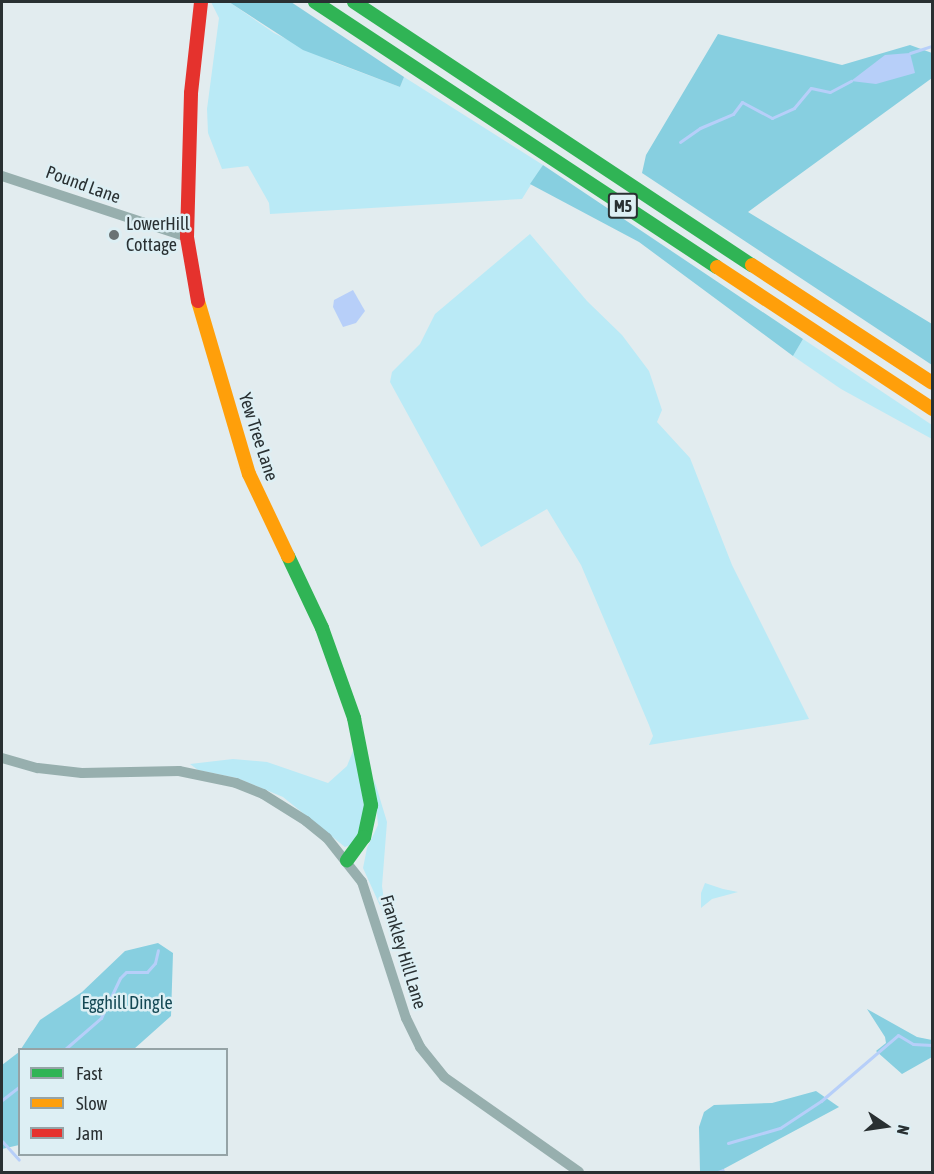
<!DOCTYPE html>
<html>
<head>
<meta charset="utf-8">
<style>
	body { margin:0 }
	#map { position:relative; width:934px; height:1174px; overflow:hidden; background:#e2ecef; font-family:"Asap Condensed",sans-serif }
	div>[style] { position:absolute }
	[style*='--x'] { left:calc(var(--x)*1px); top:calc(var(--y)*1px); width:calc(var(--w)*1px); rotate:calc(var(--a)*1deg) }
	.green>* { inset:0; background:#baeaf6 }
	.forest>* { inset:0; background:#87cfe0 }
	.water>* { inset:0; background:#b7cff9 }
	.stream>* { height:3px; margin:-1.5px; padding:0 1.5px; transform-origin:1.5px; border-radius:1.5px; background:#b7cff9 }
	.street>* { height:10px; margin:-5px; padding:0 5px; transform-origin:5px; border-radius:5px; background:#97afae }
	.fast>* { height:14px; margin:-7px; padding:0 7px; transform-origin:7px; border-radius:7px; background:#30b455 }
	.slow>* { height:14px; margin:-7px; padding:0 7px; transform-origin:7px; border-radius:7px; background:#ff9f0a }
	.jam>* { height:14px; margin:-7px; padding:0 7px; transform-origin:7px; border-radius:7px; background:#e5322d }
	.dots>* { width:16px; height:16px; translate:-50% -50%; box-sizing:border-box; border:3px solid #ddeff4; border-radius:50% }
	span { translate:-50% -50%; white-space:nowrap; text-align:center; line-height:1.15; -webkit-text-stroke:5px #ddeff4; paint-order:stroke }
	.shield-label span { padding:2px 4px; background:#ddeff4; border:2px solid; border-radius:4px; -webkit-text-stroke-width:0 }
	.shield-label { font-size:16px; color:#293032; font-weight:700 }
	.street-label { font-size:18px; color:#293032 }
	.poi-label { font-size:18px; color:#293032 }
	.left { translate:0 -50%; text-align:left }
	.park-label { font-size:18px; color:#144854 }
	.frame { position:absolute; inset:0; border:3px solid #293032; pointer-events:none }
	.legend { position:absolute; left:18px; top:1048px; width:210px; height:108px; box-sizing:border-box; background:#ddeff4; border:2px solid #95a3a6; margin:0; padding:8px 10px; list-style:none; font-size:18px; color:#293032 }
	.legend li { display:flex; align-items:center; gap:12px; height:30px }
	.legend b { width:30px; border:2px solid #95a3a6 }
	.north { position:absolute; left:856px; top:1096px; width:60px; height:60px; -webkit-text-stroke:4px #ddeff4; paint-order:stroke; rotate:103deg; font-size:16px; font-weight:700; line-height:24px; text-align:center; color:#293032 }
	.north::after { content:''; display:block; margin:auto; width:21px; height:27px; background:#293032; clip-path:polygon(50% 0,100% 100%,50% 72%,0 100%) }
</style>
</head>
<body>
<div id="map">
	<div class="green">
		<div style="clip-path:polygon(211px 2px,229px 2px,274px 33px,333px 62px,400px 87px,404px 77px,543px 165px,522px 199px,270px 214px,269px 203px,248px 166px,222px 169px,208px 133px,207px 109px,219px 18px)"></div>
		<div style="clip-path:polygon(530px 234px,587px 301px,622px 335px,649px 371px,662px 410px,657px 422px,690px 458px,732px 565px,809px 719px,649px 745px,653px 736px,649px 725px,581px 565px,547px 509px,481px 547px,474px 535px,390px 382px,392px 372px,420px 344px,435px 314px)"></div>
		<div style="clip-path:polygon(803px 339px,932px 425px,932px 439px,841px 389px,793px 356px)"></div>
		<div style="clip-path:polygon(355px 746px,365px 812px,356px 843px,345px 847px,283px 797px,237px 778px,198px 770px,190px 764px,233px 759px,267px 762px,328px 783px,347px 766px)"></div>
		<div style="clip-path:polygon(374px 779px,387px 822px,382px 886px,387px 921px,363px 868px,367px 848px,378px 825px)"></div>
		<div style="clip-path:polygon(705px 883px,723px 889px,738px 892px,712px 899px,701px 908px,701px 893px)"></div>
	</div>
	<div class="forest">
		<div style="clip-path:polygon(229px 2px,291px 2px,404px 77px,400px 87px,303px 50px)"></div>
		<div style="clip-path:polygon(718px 34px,842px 65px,910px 45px,932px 53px,932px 78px,748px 212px,932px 324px,932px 365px,642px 173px,646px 155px)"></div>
		<div style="clip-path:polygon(543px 165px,803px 339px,793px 356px,639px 242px,530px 184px)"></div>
		<div style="clip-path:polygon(158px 943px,173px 953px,171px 1016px,134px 1049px,21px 1049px,40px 1020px,82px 992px,125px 951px)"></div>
		<div style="clip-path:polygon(867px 1009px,917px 1037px,932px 1040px,932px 1057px,902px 1074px,876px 1051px,886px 1043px,885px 1037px)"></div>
		<div style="clip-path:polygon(19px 1052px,19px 1145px,2px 1149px,2px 1065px)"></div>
		<div style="clip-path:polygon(816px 1091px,839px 1107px,718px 1172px,700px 1172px,699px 1127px,704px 1112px,714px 1105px,772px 1103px)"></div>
	</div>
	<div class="water">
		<div style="clip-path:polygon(910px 53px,915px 73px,876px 84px,851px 81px,885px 55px)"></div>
		<div style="clip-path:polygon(353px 290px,365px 311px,356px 323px,343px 327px,333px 307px,334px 300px)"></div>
	</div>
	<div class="stream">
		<div style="--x:910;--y:53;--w:23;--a:-18"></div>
		<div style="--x:680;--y:142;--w:24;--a:-35"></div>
		<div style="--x:700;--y:128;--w:36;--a:-23"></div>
		<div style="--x:733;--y:114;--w:15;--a:-53"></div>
		<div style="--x:742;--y:102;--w:34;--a:28"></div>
		<div style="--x:772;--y:118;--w:24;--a:-24"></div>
		<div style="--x:794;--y:108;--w:26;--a:-50"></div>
		<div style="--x:811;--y:88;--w:19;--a:12"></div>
		<div style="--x:830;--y:92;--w:24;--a:-28"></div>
		<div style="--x:64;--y:1050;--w:49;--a:-40.9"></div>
		<div style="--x:101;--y:1018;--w:44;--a:-64.6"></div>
		<div style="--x:120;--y:978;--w:8;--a:-45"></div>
		<div style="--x:126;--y:972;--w:21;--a:0"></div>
		<div style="--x:147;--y:972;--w:12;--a:-48"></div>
		<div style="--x:155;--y:963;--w:13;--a:-77"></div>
		<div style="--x:2;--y:1100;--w:23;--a:-38"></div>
		<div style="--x:2;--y:1141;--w:25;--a:48"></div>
		<div style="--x:728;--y:1143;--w:54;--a:-16.1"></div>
		<div style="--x:780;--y:1128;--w:49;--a:-33.4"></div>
		<div style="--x:821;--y:1101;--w:101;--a:-40.6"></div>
		<div style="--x:898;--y:1035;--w:17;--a:31"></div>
		<div style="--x:913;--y:1044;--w:19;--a:3"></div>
		<div style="--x:718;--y:1172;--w:5;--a:-22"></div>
	</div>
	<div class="street">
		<div style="--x:2;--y:176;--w:195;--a:18.2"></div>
		<div style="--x:2;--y:758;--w:37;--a:16"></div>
		<div style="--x:38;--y:768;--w:44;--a:6.5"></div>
		<div style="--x:82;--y:773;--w:97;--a:-1.2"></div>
		<div style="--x:179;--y:771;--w:58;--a:11.9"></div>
		<div style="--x:236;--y:783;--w:29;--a:22"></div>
		<div style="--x:263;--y:794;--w:51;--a:32.1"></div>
		<div style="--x:306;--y:821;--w:27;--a:39"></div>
		<div style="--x:327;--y:838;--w:56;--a:51.5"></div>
		<div style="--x:362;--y:882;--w:143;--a:72.1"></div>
		<div style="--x:406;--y:1018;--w:32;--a:64"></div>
		<div style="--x:420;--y:1047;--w:38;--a:51"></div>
		<div style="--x:444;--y:1077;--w:165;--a:35.1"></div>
	</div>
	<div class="fast">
		<div style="--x:315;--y:2;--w:481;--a:33.4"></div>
		<div style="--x:354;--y:2;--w:477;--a:33.5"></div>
		<div style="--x:288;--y:556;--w:80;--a:64.7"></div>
		<div style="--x:322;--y:628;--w:96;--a:70.4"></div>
		<div style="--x:354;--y:718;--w:89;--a:78.9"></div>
		<div style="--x:371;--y:805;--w:33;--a:102"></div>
		<div style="--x:364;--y:837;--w:29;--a:126"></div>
	</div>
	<div class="slow">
		<div style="--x:752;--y:265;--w:215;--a:33.2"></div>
		<div style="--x:717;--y:267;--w:258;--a:33.4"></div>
		<div style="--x:198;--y:301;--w:180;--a:73.6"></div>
		<div style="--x:249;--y:474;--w:91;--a:64.6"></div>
	</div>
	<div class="jam">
		<div style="--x:198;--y:301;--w:65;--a:-99.8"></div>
		<div style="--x:187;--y:237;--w:144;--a:-88.4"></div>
		<div style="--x:191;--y:93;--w:92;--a:-83.7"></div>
	</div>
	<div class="dots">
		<div style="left:114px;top:235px;background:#6a7274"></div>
	</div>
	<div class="shield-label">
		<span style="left:623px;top:206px">M5</span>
	</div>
	<div class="street-label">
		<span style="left:83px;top:185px;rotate:20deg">Pound Lane</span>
		<span style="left:258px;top:437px;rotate:72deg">Yew Tree Lane</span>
		<span style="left:403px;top:952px;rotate:73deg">Frankley Hill Lane</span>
	</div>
	<div class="poi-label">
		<span class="left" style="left:126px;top:235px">LowerHill<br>Cottage</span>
	</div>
	<div class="park-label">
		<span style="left:127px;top:1003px">Egghill Dingle</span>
	</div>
	<div class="frame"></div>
	<ul class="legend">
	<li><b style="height:8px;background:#30b455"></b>Fast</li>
	<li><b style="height:8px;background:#ff9f0a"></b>Slow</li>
	<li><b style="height:8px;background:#e5322d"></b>Jam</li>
	</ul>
	<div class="north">N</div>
</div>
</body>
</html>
